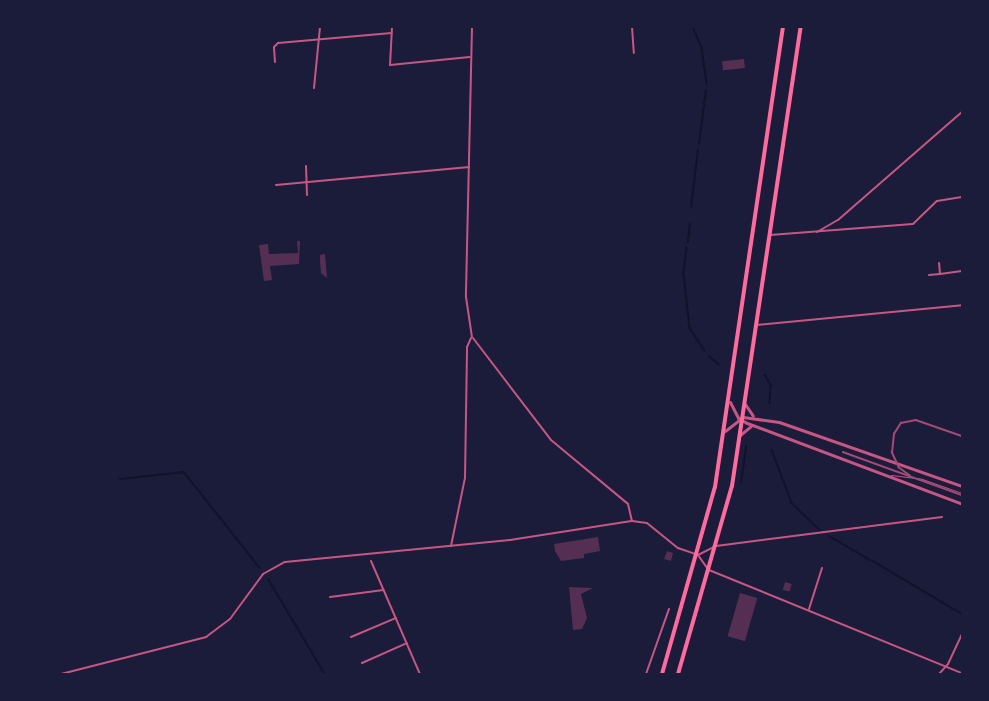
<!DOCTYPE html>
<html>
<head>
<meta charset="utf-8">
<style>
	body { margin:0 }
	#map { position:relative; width:989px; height:701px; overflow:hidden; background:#1b1b3a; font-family:Poppins,sans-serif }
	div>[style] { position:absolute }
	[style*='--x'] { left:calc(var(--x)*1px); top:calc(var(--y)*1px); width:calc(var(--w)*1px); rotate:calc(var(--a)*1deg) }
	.stream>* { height:1.5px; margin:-0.75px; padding:0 0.75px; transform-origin:0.75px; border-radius:0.75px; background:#12122b }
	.building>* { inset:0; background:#542f53; transform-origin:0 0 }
	.service>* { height:1px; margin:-0.5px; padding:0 0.5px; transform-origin:0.5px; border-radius:0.5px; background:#c65784 }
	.minor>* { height:2px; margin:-1px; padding:0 1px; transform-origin:1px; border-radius:1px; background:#c65784 }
	.tertiary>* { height:3px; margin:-1.5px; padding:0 1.5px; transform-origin:1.5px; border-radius:1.5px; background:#c65784 }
	.primary>* { height:4px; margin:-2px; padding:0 2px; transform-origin:2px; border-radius:2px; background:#ff6b9d }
	.tram>* { height:1.5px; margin:-0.75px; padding:0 0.75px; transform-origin:0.75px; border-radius:0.75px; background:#a44b75 }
	span { translate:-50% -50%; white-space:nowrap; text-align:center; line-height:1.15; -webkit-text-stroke:5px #1b1b3a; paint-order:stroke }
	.frame { position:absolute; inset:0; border:28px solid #1b1b3a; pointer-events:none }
</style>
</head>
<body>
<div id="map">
	<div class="stream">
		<div style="--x:693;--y:27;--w:23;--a:67"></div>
		<div style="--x:702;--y:48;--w:36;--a:82"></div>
		<div style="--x:699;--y:144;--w:54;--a:-82.6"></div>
		<div style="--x:691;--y:207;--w:57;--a:-83"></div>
		<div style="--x:688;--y:242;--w:18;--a:-84"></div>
		<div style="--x:687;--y:248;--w:26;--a:97"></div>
		<div style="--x:684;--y:274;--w:54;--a:83.7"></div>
		<div style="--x:690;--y:328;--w:27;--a:57"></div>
		<div style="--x:709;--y:356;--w:13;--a:39"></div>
		<div style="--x:765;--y:375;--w:12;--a:59"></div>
		<div style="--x:771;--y:385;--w:18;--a:93"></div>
		<div style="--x:772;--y:450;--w:57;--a:69.3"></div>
		<div style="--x:792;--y:503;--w:39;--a:44"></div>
		<div style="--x:120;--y:479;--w:64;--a:-6.2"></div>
		<div style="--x:184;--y:472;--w:122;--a:51.6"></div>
		<div style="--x:741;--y:483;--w:37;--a:-82"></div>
		<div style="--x:829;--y:536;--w:48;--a:30.3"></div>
		<div style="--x:873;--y:561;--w:104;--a:30.8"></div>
		<div style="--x:269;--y:580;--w:109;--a:59.2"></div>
	</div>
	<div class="building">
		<div style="left:744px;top:59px;width:9px;height:22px;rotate:84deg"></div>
		<div style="clip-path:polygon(297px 241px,300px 241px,299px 264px,270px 266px,272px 280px,264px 281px,259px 245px,268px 244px,269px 254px,298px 253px)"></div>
		<div style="clip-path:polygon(325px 254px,327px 278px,321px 273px,320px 261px,320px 255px)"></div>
		<div style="clip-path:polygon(598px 537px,600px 551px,584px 554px,584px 558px,561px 561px,555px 551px,554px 544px)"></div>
		<div style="clip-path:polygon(667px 551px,673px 553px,671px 561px,664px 559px)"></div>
		<div style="left:785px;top:582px;width:7px;height:8px;rotate:16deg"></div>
		<div style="clip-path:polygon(569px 587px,593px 588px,581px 594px,587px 618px,582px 629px,573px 630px)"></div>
		<div style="left:740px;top:593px;width:18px;height:45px;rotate:16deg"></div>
	</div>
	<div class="service">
		<div style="--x:891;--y:475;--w:31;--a:7"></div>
		<div style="--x:922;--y:479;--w:42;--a:19.3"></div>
	</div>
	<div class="minor">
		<div style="--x:392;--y:27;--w:38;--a:93"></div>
		<div style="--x:390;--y:65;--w:80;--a:-5.7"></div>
		<div style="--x:472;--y:27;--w:270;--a:91.3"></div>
		<div style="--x:466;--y:297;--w:40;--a:81.5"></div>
		<div style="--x:632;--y:27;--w:26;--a:86"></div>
		<div style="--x:275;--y:62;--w:15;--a:-94"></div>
		<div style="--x:274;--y:47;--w:6;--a:-45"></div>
		<div style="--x:278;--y:43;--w:114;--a:-5"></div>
		<div style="--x:314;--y:88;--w:61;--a:-84.4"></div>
		<div style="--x:306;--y:166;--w:29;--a:88"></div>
		<div style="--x:276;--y:185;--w:194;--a:-5.3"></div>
		<div style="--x:817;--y:232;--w:24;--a:-30"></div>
		<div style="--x:838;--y:220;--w:164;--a:-41.1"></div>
		<div style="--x:770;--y:235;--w:143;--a:-4.4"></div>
		<div style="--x:913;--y:224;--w:33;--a:-44"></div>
		<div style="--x:937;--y:201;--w:25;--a:-9"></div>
		<div style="--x:940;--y:274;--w:22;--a:-8"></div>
		<div style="--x:929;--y:275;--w:11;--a:-5"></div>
		<div style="--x:940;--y:274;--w:11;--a:-95"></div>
		<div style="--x:756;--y:325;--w:207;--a:-5.5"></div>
		<div style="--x:473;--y:338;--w:128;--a:52.6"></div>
		<div style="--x:551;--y:440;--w:100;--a:39.7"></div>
		<div style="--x:628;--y:504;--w:17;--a:77"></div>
		<div style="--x:451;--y:546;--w:69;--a:-78.4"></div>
		<div style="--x:465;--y:478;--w:131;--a:-89.1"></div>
		<div style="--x:467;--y:347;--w:10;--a:-66"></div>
		<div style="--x:716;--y:546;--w:228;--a:-7.3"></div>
		<div style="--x:698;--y:555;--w:18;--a:-27"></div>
		<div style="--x:371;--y:561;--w:123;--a:66.6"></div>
		<div style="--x:709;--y:570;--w:273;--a:22.2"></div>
		<div style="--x:330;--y:597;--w:54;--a:-7.4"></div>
		<div style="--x:809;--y:609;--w:43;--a:-72.4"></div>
		<div style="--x:351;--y:637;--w:49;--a:-22.9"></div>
		<div style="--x:362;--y:663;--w:49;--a:-24"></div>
		<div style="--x:61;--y:674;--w:150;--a:-14.3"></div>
		<div style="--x:206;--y:637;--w:30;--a:-37"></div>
		<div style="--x:230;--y:619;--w:56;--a:-53.7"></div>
		<div style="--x:263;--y:574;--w:25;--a:-29"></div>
		<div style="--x:285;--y:562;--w:226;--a:-5.6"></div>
		<div style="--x:510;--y:540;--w:123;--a:-8.9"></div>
		<div style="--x:632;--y:521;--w:15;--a:8"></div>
		<div style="--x:647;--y:523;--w:40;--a:39"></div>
		<div style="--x:678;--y:548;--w:21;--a:19"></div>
		<div style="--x:698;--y:555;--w:16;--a:55"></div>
		<div style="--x:646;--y:674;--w:69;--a:-70.5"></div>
		<div style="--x:939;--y:674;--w:13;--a:-48"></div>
		<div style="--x:948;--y:664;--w:33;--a:-65"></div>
	</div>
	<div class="tertiary">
		<div style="--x:730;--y:402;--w:18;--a:63"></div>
		<div style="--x:738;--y:418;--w:10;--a:29"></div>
		<div style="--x:747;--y:423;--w:230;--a:20.6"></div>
		<div style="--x:745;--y:404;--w:14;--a:56"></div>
		<div style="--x:725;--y:431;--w:23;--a:-38"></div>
		<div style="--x:743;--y:417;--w:36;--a:8"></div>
		<div style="--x:779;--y:422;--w:194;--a:19.3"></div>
		<div style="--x:740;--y:435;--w:14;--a:-39"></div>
	</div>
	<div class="primary">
		<div style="--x:662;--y:674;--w:194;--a:-74.2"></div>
		<div style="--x:715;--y:487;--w:465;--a:-81.6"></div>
		<div style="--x:678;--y:674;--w:196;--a:-74"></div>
		<div style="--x:732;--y:486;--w:464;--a:-81.5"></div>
	</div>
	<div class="tram">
		<div style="--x:843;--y:452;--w:127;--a:19.9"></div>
		<div style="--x:910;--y:476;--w:14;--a:-144"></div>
		<div style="--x:899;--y:468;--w:17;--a:-115"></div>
		<div style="--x:892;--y:453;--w:19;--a:-84"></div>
		<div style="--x:894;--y:434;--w:13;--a:-58"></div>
		<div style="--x:901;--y:423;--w:15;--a:-11"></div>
		<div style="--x:916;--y:420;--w:49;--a:19.2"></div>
	</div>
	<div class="frame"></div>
</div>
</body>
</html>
